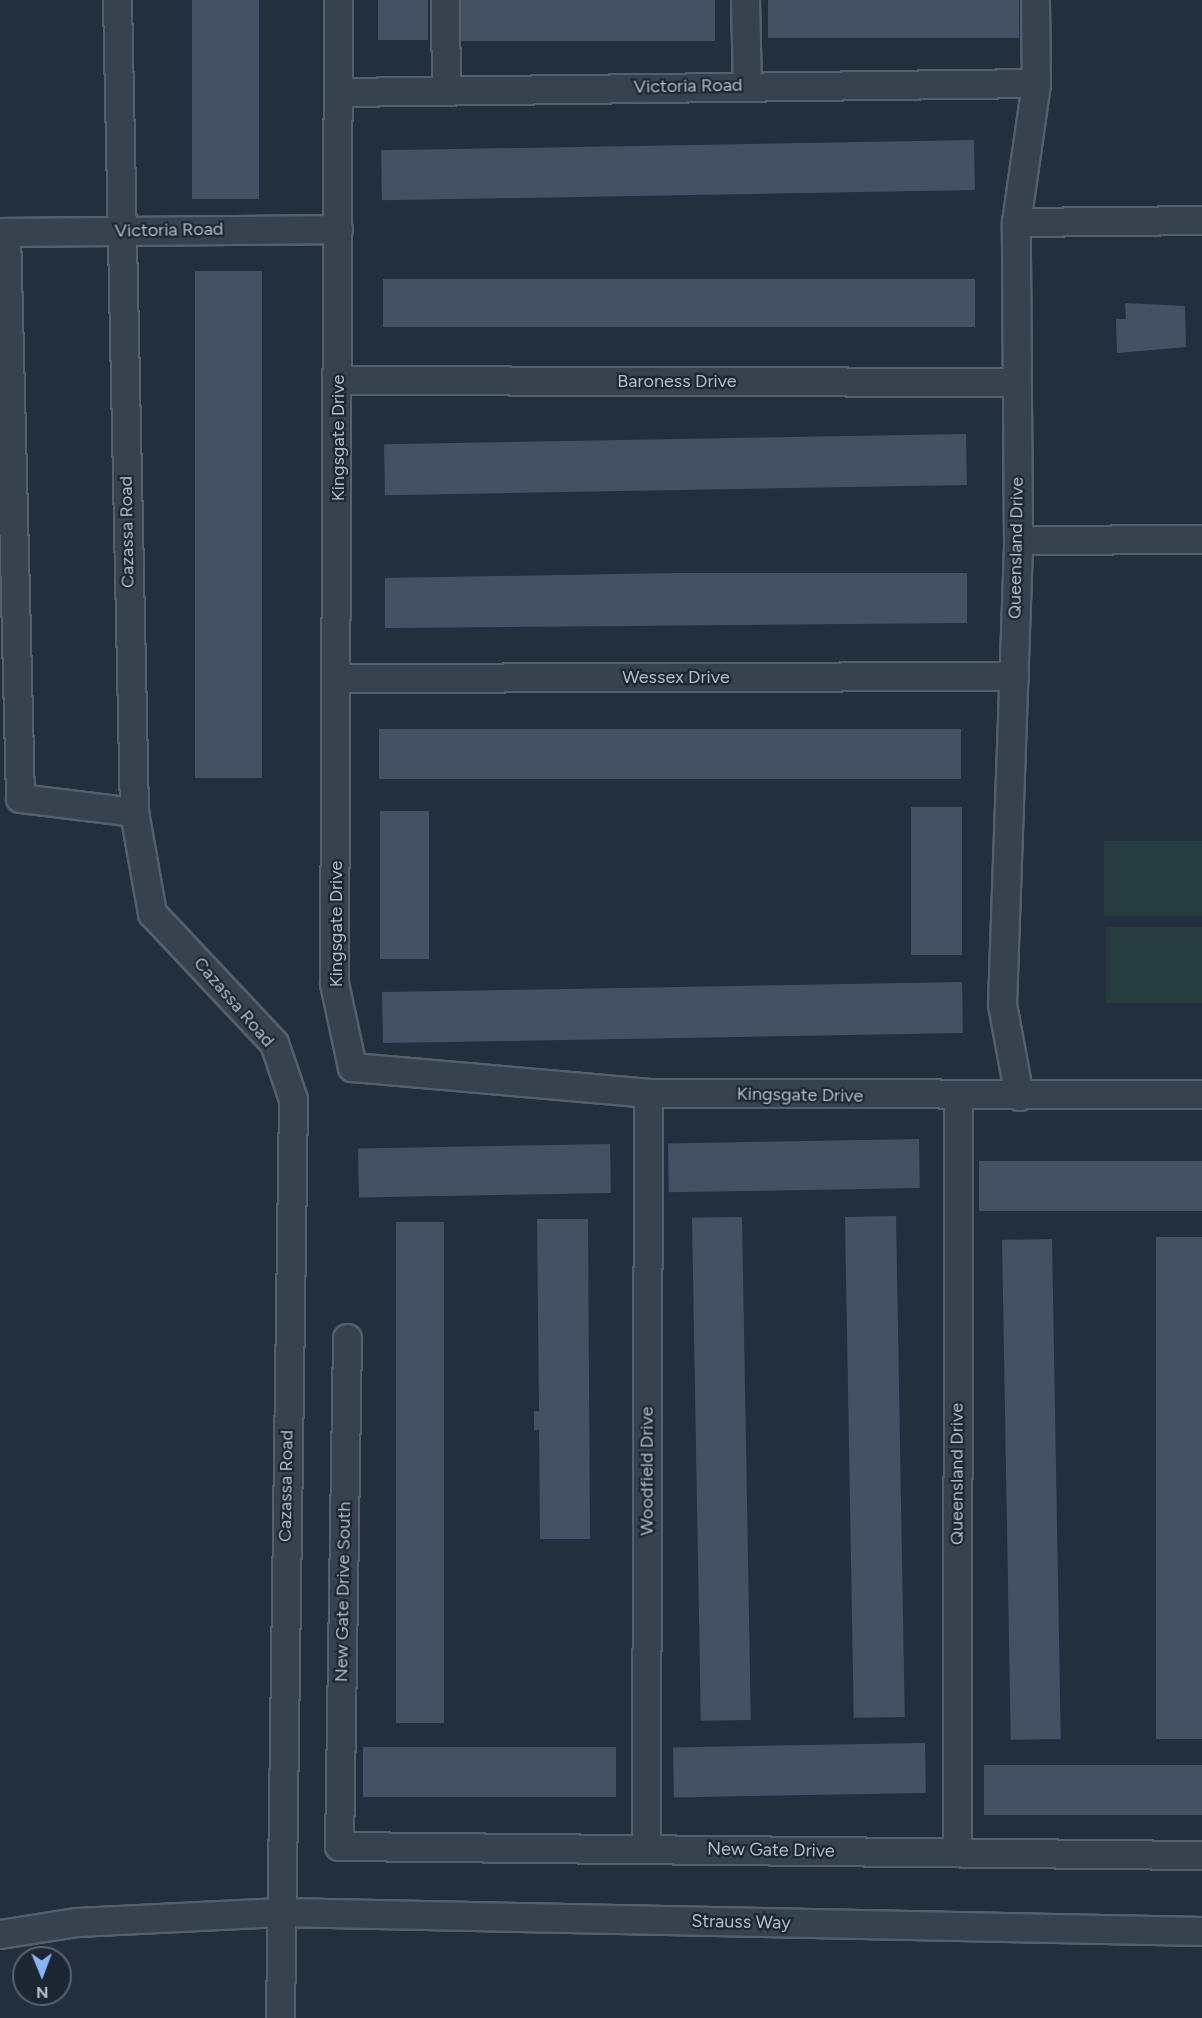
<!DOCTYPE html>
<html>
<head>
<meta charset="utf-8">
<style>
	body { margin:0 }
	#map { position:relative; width:1202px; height:2018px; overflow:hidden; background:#242f3e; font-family:Figtree,sans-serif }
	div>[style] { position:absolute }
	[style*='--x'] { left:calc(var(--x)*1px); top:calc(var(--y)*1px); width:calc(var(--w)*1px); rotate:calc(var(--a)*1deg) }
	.green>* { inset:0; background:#263c3f; transform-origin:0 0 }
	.building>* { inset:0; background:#455162; transform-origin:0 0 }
	.roads { filter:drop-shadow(2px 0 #565f6c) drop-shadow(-2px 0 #565f6c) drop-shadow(0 2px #565f6c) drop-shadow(0 -2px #565f6c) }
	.minor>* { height:27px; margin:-13.5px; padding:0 13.5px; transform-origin:13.5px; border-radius:13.5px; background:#38414e }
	span { translate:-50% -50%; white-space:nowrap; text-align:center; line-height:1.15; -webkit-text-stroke:4.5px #1d2633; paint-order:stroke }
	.street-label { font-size:18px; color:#b4bcc9 }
	.north { position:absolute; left:12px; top:1946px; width:60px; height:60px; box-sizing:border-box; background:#1d2633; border:2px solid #59626f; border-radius:50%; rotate:179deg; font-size:16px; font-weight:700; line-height:24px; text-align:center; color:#b4bcc9 }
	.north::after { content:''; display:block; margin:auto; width:21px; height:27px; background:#8ab4f8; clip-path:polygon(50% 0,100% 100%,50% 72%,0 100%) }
</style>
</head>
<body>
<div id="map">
	<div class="green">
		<div style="left:1202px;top:841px;width:75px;height:98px;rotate:90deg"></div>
		<div style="left:1202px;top:927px;width:76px;height:96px;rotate:90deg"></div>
	</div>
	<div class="building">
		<div style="left:192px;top:0;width:67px;height:199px"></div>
		<div style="left:378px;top:0;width:50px;height:40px"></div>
		<div style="left:461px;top:0;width:254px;height:41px"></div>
		<div style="left:768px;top:0;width:251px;height:38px"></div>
		<div style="left:974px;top:140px;width:50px;height:593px;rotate:89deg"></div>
		<div style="left:195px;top:271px;width:67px;height:507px"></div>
		<div style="left:975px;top:279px;width:48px;height:592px;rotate:90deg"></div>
		<div style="clip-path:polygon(1125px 303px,1185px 306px,1186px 347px,1117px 353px,1116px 319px,1126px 319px)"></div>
		<div style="left:966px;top:434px;width:51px;height:582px;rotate:89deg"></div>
		<div style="clip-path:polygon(675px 573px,967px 573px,967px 623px,385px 628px,385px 578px)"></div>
		<div style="left:961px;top:729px;width:50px;height:582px;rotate:90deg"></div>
		<div style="left:962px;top:807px;width:148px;height:51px;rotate:90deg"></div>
		<div style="left:380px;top:811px;width:49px;height:148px"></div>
		<div style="left:962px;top:982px;width:51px;height:580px;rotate:89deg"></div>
		<div style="left:919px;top:1139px;width:49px;height:251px;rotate:89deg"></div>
		<div style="left:610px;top:1144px;width:49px;height:252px;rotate:89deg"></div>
		<div style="left:1202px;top:1161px;width:50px;height:223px;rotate:90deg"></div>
		<div style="left:896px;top:1216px;width:501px;height:51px;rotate:89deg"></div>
		<div style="left:742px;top:1217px;width:503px;height:50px;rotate:89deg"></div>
		<div style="clip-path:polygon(537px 1219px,588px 1219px,590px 1539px,540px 1539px,539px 1430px,534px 1430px,534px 1411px,539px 1411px)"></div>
		<div style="left:396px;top:1222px;width:48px;height:501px"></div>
		<div style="left:1156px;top:1237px;width:46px;height:502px"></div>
		<div style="left:1052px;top:1239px;width:500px;height:50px;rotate:89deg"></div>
		<div style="left:925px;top:1743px;width:50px;height:252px;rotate:89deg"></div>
		<div style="left:616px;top:1747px;width:50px;height:253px;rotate:90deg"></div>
		<div style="left:1202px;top:1765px;width:50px;height:218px;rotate:90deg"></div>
	</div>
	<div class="roads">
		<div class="minor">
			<div style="--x:117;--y:0;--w:812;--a:88.8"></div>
			<div style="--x:134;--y:812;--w:103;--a:79.9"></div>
			<div style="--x:152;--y:913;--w:178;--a:46.8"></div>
			<div style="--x:274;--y:1043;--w:59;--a:71.3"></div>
			<div style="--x:293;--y:1099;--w:919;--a:90.81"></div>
			<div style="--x:338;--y:0;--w:983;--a:90.23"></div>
			<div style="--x:334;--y:983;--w:86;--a:77.9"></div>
			<div style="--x:352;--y:1067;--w:297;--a:5"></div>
			<div style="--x:648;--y:1093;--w:554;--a:0.1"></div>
			<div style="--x:445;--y:0;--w:89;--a:89.4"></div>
			<div style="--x:745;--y:0;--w:86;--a:88.7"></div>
			<div style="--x:339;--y:92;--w:697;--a:-0.74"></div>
			<div style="--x:1016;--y:222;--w:186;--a:-0.6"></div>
			<div style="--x:0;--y:232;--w:338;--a:-0.5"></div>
			<div style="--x:6;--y:232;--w:566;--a:88.58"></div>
			<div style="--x:20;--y:798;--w:115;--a:7"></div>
			<div style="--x:339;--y:380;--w:677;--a:0.17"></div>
			<div style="--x:1018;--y:540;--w:184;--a:-0.3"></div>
			<div style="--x:338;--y:678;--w:676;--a:-0.17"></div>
			<div style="--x:1019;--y:1096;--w:94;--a:-100.5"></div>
			<div style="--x:1002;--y:1004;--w:464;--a:-88"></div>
			<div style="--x:1018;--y:540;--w:318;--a:-90.4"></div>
			<div style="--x:1016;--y:222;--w:140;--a:-81.8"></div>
			<div style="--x:1036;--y:83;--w:83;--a:-90.7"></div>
			<div style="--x:347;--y:1338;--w:508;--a:90.9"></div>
			<div style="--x:339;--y:1846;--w:863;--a:0.6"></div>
			<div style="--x:646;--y:1849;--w:756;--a:-89.85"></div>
			<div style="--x:957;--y:1852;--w:756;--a:-89.92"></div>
			<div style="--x:0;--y:1934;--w:78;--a:-8.9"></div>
			<div style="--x:77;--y:1922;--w:204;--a:-2.8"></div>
			<div style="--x:281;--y:1912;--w:921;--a:1.18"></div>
		</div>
	</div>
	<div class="street-label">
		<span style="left:688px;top:86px;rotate:-1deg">Victoria Road</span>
		<span style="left:169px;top:230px;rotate:-1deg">Victoria Road</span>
		<span style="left:677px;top:381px">Baroness Drive</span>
		<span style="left:338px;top:438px;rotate:-90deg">Kingsgate Drive</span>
		<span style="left:127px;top:532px;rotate:-91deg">Cazassa Road</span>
		<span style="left:1016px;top:548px;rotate:-89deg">Queensland Drive</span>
		<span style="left:676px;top:677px">Wessex Drive</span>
		<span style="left:336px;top:924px;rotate:-90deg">Kingsgate Drive</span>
		<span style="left:234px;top:1002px;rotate:49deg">Cazassa Road</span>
		<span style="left:800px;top:1095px;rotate:1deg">Kingsgate Drive</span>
		<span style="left:647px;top:1471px;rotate:-90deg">Woodfield Drive</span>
		<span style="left:957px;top:1474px;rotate:-90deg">Queensland Drive</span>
		<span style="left:286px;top:1486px;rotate:-89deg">Cazassa Road</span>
		<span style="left:343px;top:1592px;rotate:-89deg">New Gate Drive South</span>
		<span style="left:771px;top:1850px;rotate:1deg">New Gate Drive</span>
		<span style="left:741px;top:1922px;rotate:1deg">Strauss Way</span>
	</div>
	<div class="north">N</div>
</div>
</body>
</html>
